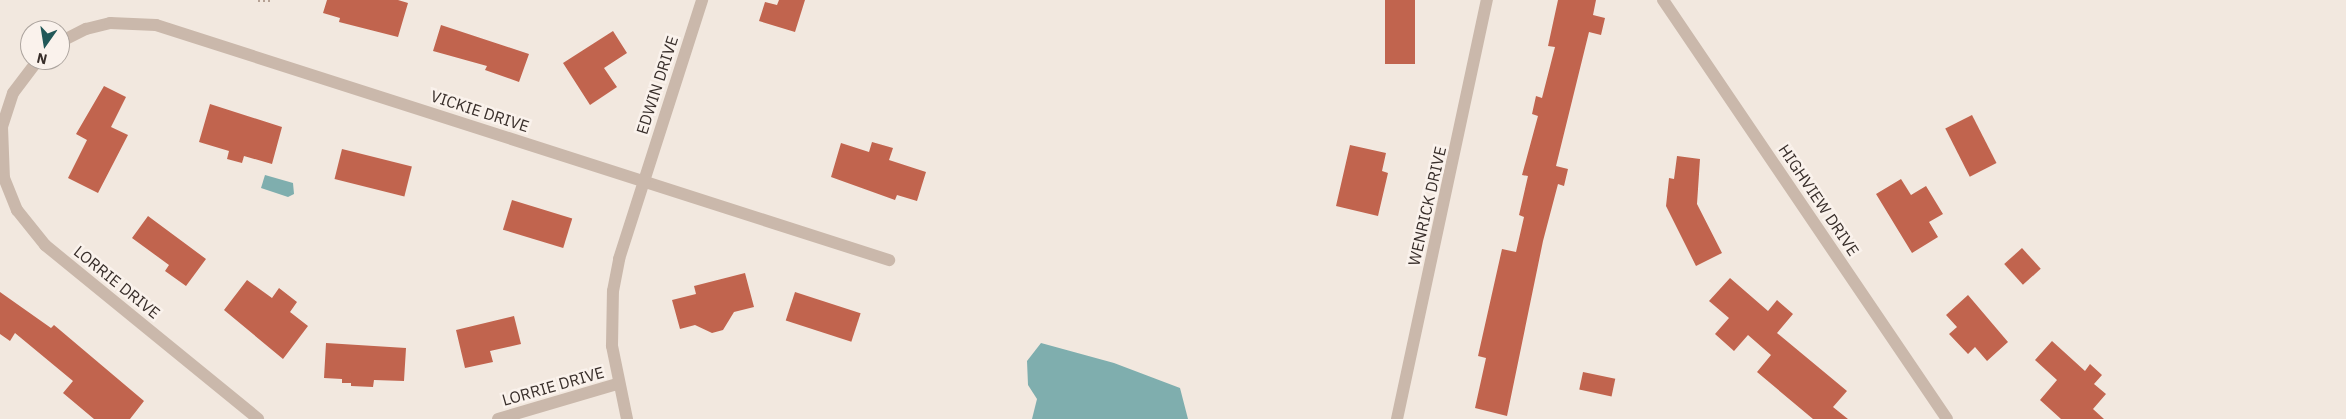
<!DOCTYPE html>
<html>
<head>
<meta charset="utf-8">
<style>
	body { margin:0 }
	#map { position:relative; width:2346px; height:419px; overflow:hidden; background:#f2e8df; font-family:"IBM Plex Sans",sans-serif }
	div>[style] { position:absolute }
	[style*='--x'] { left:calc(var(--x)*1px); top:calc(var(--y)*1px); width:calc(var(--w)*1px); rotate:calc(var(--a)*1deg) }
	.water>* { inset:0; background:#7faeae }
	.building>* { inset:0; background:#c1644e; transform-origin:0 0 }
	.path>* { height:3px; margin-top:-1.5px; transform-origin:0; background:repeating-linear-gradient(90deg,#b6a295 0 2.5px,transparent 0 5px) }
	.street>* { height:12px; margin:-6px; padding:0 6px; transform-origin:6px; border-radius:6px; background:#cab8ab }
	span { translate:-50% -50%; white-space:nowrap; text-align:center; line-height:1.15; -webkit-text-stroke:5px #faf2ec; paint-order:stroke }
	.street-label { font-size:16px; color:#382e2a }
	.north { position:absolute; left:20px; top:20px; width:50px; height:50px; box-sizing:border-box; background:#faf2ec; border:1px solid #aca49e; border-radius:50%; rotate:193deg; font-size:14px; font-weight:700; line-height:20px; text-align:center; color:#382e2a }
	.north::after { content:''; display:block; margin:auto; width:18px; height:22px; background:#215858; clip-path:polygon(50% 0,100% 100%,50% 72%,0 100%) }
</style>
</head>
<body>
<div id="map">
	<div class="water">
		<div style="clip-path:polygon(265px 175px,293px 183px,294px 194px,288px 197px,261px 188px)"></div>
		<div style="clip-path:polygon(1041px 343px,1114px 363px,1180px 388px,1188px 419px,1032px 419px,1037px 399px,1028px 385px,1027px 361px)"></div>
	</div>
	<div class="building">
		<div style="clip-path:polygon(327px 0,398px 0,408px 3px,398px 37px,339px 22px,340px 18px,323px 13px)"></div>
		<div style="clip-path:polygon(779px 0,805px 0,795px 32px,759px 21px,765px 2px,777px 5px)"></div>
		<div style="left:1385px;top:0;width:30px;height:64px"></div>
		<div style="clip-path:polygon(1558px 0,1596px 0,1593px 15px,1605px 18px,1601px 35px,1589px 32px,1556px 166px,1568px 169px,1564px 186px,1558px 184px,1543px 241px,1507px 416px,1475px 408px,1486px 358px,1478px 356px,1502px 249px,1516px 252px,1524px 217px,1519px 215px,1528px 176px,1522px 175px,1538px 116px,1532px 114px,1536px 96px,1542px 98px,1555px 47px,1548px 46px)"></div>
		<div style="clip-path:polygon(441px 25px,529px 54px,519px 82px,485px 70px,487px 66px,433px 51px)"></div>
		<div style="clip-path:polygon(613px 31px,627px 53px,604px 68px,617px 87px,590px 105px,563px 63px)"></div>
		<div style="clip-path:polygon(104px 86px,126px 97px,111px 127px,128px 135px,98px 193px,68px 178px,87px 140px,76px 134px)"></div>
		<div style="clip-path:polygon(210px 104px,282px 127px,272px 164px,244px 156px,242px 163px,227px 159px,229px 151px,199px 142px)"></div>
		<div style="left:1972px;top:115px;width:54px;height:30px;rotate:63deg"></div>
		<div style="clip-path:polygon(872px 142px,893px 148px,889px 160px,926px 172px,917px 201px,897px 195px,895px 200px,831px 177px,841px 143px,869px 152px)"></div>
		<div style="clip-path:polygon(1350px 145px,1386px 153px,1382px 171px,1388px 173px,1378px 216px,1336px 206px)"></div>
		<div style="left:342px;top:149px;width:72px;height:31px;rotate:14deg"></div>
		<div style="clip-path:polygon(1677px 156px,1700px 159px,1697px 204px,1722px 253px,1696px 266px,1666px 206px,1669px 178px,1674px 179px)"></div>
		<div style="clip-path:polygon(1901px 179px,1911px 195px,1926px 186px,1943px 214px,1929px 222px,1938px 237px,1912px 253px,1876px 194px)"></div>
		<div style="left:512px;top:200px;width:63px;height:31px;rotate:17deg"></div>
		<div style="clip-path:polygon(148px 216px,206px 259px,186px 286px,165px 271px,169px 265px,132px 238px)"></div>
		<div style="left:2022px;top:248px;width:28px;height:24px;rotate:48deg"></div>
		<div style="clip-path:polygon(745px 273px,754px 307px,734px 312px,723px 330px,712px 333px,695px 325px,680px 329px,672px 300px,696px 294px,694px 286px)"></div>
		<div style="clip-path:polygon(1730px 278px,1768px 311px,1777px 300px,1793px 314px,1777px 333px,1847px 391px,1833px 407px,1848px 419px,1813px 419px,1757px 372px,1771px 355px,1748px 335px,1734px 351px,1715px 334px,1729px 318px,1709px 301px)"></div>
		<div style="clip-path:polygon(247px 280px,272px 298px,279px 288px,297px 302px,290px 312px,308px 326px,283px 359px,224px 310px)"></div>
		<div style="clip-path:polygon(0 292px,51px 328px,54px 325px,144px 401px,130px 419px,94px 419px,63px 393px,73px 381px,15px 333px,10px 341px,0 334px)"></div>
		<div style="left:795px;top:292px;width:69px;height:30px;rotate:18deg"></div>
		<div style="clip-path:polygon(1968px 295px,2008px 342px,1987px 361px,1975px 347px,1968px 354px,1949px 334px,1957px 327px,1946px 315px)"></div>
		<div style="clip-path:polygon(514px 316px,521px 344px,490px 351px,493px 362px,465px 368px,456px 330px)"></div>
		<div style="clip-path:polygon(2052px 341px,2085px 371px,2090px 364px,2102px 375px,2094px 384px,2106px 394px,2093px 409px,2104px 419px,2061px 419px,2040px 400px,2057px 380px,2035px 360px)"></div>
		<div style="clip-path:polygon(326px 343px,406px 348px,404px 381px,374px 380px,373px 387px,351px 386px,351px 383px,342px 383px,342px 379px,324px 378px)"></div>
		<div style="left:1583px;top:372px;width:33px;height:18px;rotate:12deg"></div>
	</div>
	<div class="path">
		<div style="--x:258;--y:0;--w:15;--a:0"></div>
	</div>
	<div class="street">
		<div style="--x:1663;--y:0;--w:506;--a:55.87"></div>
		<div style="--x:60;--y:42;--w:29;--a:-27"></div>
		<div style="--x:86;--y:29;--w:25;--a:-14"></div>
		<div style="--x:110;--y:23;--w:46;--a:2.5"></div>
		<div style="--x:156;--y:25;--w:770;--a:17.78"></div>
		<div style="--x:38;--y:60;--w:41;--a:127.1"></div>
		<div style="--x:13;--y:93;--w:36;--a:108"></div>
		<div style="--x:2;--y:127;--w:51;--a:87.8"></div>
		<div style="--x:4;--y:178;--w:35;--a:68"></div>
		<div style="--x:17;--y:210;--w:45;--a:51.3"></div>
		<div style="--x:45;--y:245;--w:275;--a:39.2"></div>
		<div style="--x:498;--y:419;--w:124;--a:-16.4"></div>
		<div style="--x:627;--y:419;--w:75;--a:-101.6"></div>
		<div style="--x:612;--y:346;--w:55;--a:-89"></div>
		<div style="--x:613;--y:291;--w:33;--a:-79"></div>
		<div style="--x:619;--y:259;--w:272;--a:-72.2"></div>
		<div style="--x:1397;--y:419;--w:429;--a:-77.9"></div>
	</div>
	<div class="street-label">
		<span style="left:657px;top:85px;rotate:-72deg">EDWIN DRIVE</span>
		<span style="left:480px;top:111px;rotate:18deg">VICKIE DRIVE</span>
		<span style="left:1819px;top:200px;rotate:56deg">HIGHVIEW DRIVE</span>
		<span style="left:1427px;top:206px;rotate:-77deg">WENRICK DRIVE</span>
		<span style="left:117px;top:282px;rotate:39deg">LORRIE DRIVE</span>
		<span style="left:553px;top:386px;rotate:-16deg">LORRIE DRIVE</span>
	</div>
	<div class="north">N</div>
</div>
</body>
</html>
